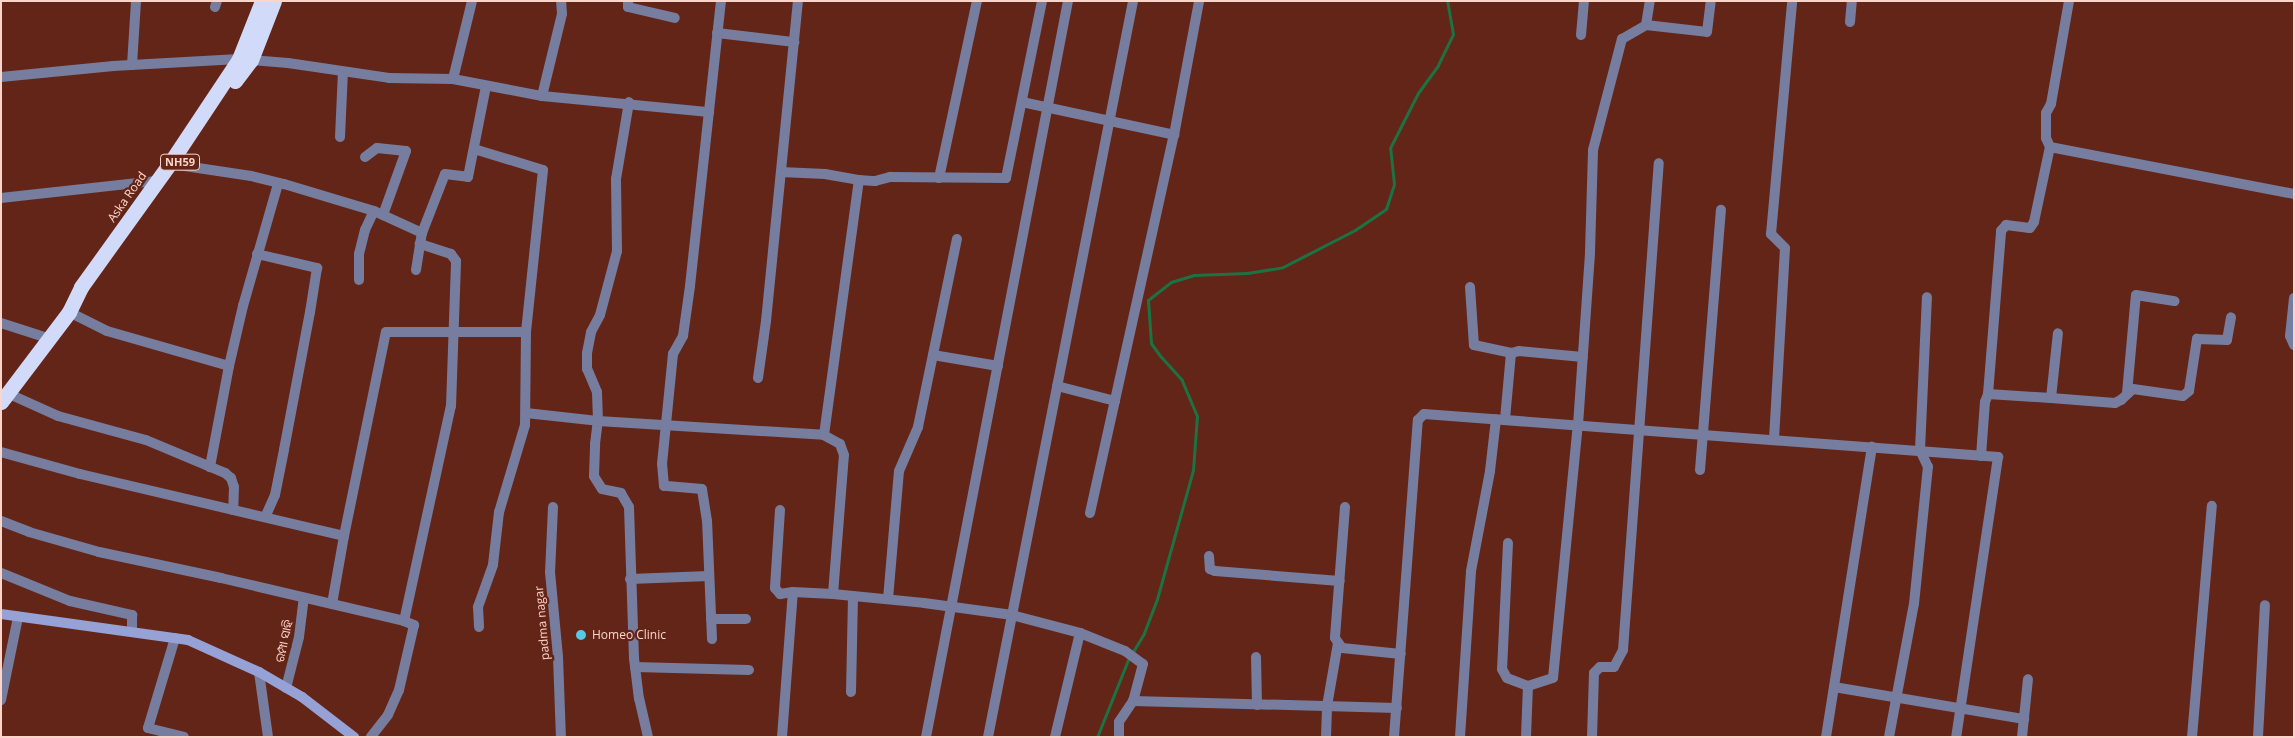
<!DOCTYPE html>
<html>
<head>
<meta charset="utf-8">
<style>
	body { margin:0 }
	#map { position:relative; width:2295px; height:738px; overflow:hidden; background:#632517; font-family:"Open Sans","Noto Sans Oriya",sans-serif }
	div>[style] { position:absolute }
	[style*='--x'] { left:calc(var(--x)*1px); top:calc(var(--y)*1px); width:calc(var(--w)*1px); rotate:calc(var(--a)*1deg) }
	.stream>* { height:3px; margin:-1.5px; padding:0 1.5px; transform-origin:1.5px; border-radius:1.5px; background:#1b7343 }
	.street>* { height:10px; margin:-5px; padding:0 5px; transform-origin:5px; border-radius:5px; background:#767d9e }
	.secondary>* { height:10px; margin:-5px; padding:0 5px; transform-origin:5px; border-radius:5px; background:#96a1d5 }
	.highway>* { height:15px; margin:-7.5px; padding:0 7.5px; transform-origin:7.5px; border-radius:7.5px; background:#d2dafa }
	.dots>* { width:14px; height:14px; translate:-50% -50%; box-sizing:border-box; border:2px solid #632517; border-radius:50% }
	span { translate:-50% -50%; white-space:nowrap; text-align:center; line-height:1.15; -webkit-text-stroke:4.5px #632517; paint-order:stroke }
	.shield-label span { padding:1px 4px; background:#632517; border:1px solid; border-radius:4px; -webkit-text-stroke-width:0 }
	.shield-label { font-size:11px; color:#fbd4ca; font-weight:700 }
	.street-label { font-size:12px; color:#fbd4ca }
	.poi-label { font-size:12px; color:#fbd4ca }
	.left { translate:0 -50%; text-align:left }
	.frame { position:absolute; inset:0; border:2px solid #fbd4ca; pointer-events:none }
</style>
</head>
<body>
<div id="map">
	<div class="stream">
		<div style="--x:1097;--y:737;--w:83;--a:-68.1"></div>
		<div style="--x:1128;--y:660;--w:31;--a:-59"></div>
		<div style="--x:1144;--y:633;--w:36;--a:-69"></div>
		<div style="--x:1157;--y:599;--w:134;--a:-74.4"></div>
		<div style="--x:1193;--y:470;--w:54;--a:-85.8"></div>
		<div style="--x:1197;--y:416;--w:39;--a:-113"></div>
		<div style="--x:1182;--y:380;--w:31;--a:-132"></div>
		<div style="--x:1161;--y:357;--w:17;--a:-126"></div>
		<div style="--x:1151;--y:343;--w:43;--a:-94"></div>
		<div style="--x:1148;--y:300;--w:29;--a:-38"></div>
		<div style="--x:1171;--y:282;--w:24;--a:-17"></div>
		<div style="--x:1194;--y:275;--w:53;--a:-2.2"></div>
		<div style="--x:1247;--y:273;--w:36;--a:-9"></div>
		<div style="--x:1283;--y:267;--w:81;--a:-27.2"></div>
		<div style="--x:1355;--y:230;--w:37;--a:-34"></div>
		<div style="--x:1386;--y:209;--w:26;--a:-72"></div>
		<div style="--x:1394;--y:184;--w:36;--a:-96"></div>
		<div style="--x:1390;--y:148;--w:62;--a:-63"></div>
		<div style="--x:1418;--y:93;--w:34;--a:-54"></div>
		<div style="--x:1438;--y:65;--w:34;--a:-64"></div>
		<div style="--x:1453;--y:34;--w:34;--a:-100"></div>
	</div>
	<div class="street">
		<div style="--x:628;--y:1;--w:6;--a:90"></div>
		<div style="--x:628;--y:7;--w:48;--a:13.2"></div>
		<div style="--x:215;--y:7;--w:6;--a:-72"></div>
		<div style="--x:1850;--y:22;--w:21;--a:-85"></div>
		<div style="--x:1646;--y:25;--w:24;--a:-81"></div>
		<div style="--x:717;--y:33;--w:78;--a:6.7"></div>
		<div style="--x:1581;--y:35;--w:34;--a:-85"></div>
		<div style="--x:132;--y:65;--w:64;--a:-86.4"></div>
		<div style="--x:1;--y:77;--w:113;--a:-5.6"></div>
		<div style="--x:113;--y:66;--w:126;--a:-3.2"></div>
		<div style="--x:239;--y:59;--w:49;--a:4.7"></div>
		<div style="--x:288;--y:63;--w:102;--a:8.4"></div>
		<div style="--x:389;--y:78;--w:64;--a:0.9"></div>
		<div style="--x:453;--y:79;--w:91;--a:10.8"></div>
		<div style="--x:542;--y:96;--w:168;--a:5.5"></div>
		<div style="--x:453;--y:79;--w:80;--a:-76.3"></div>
		<div style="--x:542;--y:96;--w:84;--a:-76.3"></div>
		<div style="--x:562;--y:14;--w:13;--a:-94"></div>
		<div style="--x:1022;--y:102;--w:156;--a:12.2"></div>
		<div style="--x:1174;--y:135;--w:136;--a:-79.4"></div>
		<div style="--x:340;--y:137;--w:65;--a:-87.4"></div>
		<div style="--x:2050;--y:147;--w:248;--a:10.9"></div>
		<div style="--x:474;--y:149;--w:72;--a:16.9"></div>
		<div style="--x:543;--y:170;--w:163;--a:96"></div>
		<div style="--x:526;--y:332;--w:93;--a:90.6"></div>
		<div style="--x:525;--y:425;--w:91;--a:106.6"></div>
		<div style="--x:499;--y:512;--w:53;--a:96.5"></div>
		<div style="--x:493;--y:565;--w:45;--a:109.7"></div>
		<div style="--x:478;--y:607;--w:20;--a:87"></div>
		<div style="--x:365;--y:157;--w:15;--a:-37"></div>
		<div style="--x:377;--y:148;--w:29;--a:6"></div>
		<div style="--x:406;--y:151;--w:68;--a:109.8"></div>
		<div style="--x:178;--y:165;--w:74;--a:8.6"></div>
		<div style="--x:251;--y:176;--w:34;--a:14"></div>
		<div style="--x:284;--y:184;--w:94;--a:16.7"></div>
		<div style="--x:374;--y:211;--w:53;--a:24.6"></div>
		<div style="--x:781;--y:172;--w:44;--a:2.6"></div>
		<div style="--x:825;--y:174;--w:35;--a:10"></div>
		<div style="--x:859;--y:180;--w:16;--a:4"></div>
		<div style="--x:875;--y:181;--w:16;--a:-15"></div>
		<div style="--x:890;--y:177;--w:116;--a:0.5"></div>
		<div style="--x:1006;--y:178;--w:181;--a:-78.5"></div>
		<div style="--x:939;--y:178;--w:181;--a:-77.9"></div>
		<div style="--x:1;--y:198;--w:156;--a:-6.3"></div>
		<div style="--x:257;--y:254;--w:62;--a:13.1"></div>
		<div style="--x:317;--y:268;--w:45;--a:99"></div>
		<div style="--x:310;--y:312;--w:140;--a:100.7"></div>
		<div style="--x:284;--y:450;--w:46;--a:101.3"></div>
		<div style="--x:275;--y:495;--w:24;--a:114"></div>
		<div style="--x:416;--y:270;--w:37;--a:-81"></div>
		<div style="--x:422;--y:233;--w:63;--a:-68.7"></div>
		<div style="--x:445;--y:174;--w:23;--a:7"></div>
		<div style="--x:468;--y:177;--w:93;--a:-78.8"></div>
		<div style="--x:359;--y:280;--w:26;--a:-90"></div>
		<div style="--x:359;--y:254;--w:25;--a:-76"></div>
		<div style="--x:365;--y:230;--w:21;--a:-65"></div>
		<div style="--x:1470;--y:287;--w:58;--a:86.1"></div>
		<div style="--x:1474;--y:345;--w:38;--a:12"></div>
		<div style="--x:1511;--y:353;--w:8;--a:-14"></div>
		<div style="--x:1519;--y:351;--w:64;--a:5.4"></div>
		<div style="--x:2294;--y:298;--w:38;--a:96"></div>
		<div style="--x:2290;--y:336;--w:10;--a:66"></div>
		<div style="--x:69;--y:312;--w:42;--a:26.6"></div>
		<div style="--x:107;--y:331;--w:127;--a:16"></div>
		<div style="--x:229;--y:366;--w:103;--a:100.7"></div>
		<div style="--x:1;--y:323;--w:49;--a:17.7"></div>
		<div style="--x:933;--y:355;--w:66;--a:9.6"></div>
		<div style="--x:229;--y:366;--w:62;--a:-76.9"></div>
		<div style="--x:243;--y:306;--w:127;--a:-74"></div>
		<div style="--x:758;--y:378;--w:58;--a:-82"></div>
		<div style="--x:766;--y:321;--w:322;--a:-84.3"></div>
		<div style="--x:1057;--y:386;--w:60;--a:14.5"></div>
		<div style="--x:7;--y:393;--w:56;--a:24.3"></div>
		<div style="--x:58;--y:416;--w:91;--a:15.3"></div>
		<div style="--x:146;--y:440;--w:86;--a:22.7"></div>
		<div style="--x:225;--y:473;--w:8;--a:40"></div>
		<div style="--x:231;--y:478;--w:9;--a:72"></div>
		<div style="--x:234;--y:487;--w:23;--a:92"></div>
		<div style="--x:2127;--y:393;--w:98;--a:-84.8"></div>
		<div style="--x:2136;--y:295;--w:39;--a:9"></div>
		<div style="--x:1988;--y:394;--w:63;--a:3.6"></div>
		<div style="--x:2051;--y:398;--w:65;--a:-83.9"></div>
		<div style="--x:2051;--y:398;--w:64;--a:4.5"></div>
		<div style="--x:2115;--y:403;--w:7;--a:-27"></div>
		<div style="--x:2121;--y:400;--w:16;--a:-43"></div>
		<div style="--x:2133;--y:389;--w:50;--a:8"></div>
		<div style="--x:2183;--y:396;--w:8;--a:-40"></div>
		<div style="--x:2189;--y:391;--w:53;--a:-81.3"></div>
		<div style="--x:2197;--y:339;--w:30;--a:2"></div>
		<div style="--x:2227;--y:340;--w:23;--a:-80"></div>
		<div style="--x:526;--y:413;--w:72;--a:6.3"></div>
		<div style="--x:598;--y:421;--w:29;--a:-92"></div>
		<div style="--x:597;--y:392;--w:25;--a:-113"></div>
		<div style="--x:587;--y:369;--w:16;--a:-90"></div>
		<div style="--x:587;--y:353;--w:21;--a:-79"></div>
		<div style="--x:591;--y:332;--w:19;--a:-62"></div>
		<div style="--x:600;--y:315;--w:66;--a:-75.1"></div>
		<div style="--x:617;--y:251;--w:72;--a:-90.8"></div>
		<div style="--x:616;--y:179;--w:78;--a:-80.4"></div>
		<div style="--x:1505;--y:419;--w:66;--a:-84.8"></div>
		<div style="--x:1774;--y:439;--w:191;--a:-86.7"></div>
		<div style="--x:1785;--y:248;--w:20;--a:-135"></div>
		<div style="--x:1771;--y:234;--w:234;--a:-84.8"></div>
		<div style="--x:1;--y:452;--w:82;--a:15.6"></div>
		<div style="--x:80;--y:474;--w:271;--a:13.2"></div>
		<div style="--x:344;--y:536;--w:69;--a:100"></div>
		<div style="--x:1981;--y:456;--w:54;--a:-85.8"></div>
		<div style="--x:1985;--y:402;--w:9;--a:-69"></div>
		<div style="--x:1988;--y:394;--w:164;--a:-85.4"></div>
		<div style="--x:2001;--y:231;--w:8;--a:-50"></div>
		<div style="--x:2006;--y:225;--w:24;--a:7"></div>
		<div style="--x:2030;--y:228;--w:7;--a:-56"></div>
		<div style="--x:2034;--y:222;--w:77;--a:-78"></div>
		<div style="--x:2050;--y:147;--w:10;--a:-114"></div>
		<div style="--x:2046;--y:138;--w:25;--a:-90"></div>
		<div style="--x:2046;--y:113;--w:10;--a:-61"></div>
		<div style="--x:2051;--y:104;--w:105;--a:-80.1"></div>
		<div style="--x:1700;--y:470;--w:261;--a:-85.4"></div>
		<div style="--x:553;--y:507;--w:65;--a:92.6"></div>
		<div style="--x:550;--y:572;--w:85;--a:84.6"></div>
		<div style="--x:558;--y:657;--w:80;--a:87.9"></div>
		<div style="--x:1345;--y:507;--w:131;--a:94.4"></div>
		<div style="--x:1335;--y:638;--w:12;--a:55"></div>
		<div style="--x:1342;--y:648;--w:59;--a:5.8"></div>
		<div style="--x:780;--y:510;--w:78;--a:93.7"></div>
		<div style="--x:775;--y:588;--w:8;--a:50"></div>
		<div style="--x:780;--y:594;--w:13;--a:-9"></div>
		<div style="--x:1090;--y:513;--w:387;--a:-77.5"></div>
		<div style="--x:1;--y:521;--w:30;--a:21"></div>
		<div style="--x:29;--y:532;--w:73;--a:15.9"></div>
		<div style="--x:99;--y:552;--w:125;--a:12"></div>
		<div style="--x:221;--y:578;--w:188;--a:13.2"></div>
		<div style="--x:404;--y:621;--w:11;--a:22"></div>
		<div style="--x:414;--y:625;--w:67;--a:103"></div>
		<div style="--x:399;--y:690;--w:27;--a:114"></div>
		<div style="--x:388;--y:715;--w:28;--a:128"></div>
		<div style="--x:344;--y:536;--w:208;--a:-78.4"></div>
		<div style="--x:386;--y:332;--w:140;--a:0"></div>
		<div style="--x:1508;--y:543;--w:126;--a:92.7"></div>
		<div style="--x:1502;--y:669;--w:10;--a:61"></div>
		<div style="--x:1507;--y:678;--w:22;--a:21"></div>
		<div style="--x:1528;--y:686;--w:26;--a:-18"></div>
		<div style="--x:1553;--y:678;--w:254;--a:-84.4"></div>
		<div style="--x:1578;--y:425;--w:173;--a:-86"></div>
		<div style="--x:1590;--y:252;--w:102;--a:-88.3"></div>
		<div style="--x:1593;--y:150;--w:115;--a:-75.4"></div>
		<div style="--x:1622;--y:39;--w:28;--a:-30"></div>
		<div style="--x:1646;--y:25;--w:61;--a:6.5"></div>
		<div style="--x:1707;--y:32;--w:31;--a:-83"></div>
		<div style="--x:1209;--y:556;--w:13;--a:86"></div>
		<div style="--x:1210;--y:569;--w:5;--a:22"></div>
		<div style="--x:1215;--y:571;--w:125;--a:4.6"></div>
		<div style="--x:1;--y:573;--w:74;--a:22.1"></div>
		<div style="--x:70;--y:601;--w:64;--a:12.7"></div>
		<div style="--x:132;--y:615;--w:17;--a:90"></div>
		<div style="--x:630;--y:579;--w:79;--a:-2.2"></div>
		<div style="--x:833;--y:594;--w:91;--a:5.6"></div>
		<div style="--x:924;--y:603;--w:89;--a:7.8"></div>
		<div style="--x:1012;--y:615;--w:70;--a:14.8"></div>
		<div style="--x:1080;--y:633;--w:48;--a:21.8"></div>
		<div style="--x:1125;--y:651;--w:22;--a:36"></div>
		<div style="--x:1143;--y:664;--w:38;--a:105"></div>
		<div style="--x:1133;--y:701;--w:25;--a:124"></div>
		<div style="--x:1119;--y:722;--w:15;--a:90"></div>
		<div style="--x:888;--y:599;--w:128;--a:-85.1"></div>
		<div style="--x:899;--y:471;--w:48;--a:-66.6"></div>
		<div style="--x:918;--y:427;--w:192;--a:-78.3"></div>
		<div style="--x:711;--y:619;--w:35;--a:0"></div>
		<div style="--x:404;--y:621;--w:220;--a:-77.7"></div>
		<div style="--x:451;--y:406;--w:145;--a:-88"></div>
		<div style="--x:456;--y:261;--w:9;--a:-126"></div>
		<div style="--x:451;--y:254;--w:33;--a:-162"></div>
		<div style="--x:175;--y:638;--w:94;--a:106.7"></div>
		<div style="--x:148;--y:728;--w:37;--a:14"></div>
		<div style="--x:712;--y:639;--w:118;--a:-92.4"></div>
		<div style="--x:707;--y:521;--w:32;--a:-99"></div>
		<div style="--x:702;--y:489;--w:38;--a:-175"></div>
		<div style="--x:664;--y:486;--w:22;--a:-95"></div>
		<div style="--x:662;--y:464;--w:111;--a:-84.3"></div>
		<div style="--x:673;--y:354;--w:21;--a:-61"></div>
		<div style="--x:683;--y:336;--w:50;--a:-82"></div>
		<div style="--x:690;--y:286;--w:287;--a:-83.8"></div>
		<div style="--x:1256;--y:657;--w:48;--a:88.8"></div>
		<div style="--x:635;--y:667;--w:114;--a:1.5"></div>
		<div style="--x:259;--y:672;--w:66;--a:82.1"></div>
		<div style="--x:1834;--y:687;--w:193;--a:9.6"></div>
		<div style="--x:286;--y:688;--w:53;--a:-75.7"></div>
		<div style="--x:299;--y:637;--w:38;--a:-83"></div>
		<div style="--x:851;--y:692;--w:96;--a:-88.8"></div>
		<div style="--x:1;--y:700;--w:85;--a:-78.4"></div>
		<div style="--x:1133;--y:701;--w:264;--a:1.5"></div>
		<div style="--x:648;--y:737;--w:39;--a:-103"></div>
		<div style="--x:639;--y:699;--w:41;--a:-97"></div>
		<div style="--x:634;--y:658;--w:151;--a:-91.9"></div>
		<div style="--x:629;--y:507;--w:16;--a:-120"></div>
		<div style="--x:621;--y:493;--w:19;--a:-168"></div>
		<div style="--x:602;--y:489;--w:15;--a:-122"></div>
		<div style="--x:594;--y:476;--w:32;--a:-88"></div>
		<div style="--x:595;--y:444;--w:23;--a:-83"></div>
		<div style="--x:598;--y:421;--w:226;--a:3.5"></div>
		<div style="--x:824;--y:435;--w:257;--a:-82.2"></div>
		<div style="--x:782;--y:737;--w:145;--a:-85.7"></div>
		<div style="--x:793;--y:592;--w:40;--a:2.9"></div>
		<div style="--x:833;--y:594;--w:139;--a:-85.5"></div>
		<div style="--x:844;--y:455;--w:12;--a:-110"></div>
		<div style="--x:840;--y:444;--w:18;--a:-151"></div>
		<div style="--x:926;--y:737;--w:750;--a:-79.08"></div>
		<div style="--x:988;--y:737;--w:750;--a:-78.85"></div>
		<div style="--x:1055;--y:737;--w:107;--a:-76.5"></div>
		<div style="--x:1326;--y:737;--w:31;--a:-88"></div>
		<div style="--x:1327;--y:706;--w:64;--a:-80.1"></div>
		<div style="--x:1394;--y:737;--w:318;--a:-85.7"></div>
		<div style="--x:1418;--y:420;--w:8;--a:-45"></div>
		<div style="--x:1424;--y:414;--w:576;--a:4.28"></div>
		<div style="--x:1998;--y:457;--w:283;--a:98.5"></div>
		<div style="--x:1460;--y:737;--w:166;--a:-86.2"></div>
		<div style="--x:1471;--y:571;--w:102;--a:-79.2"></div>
		<div style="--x:1490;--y:471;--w:52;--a:-83.4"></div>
		<div style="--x:1526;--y:737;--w:51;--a:-87.8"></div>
		<div style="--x:1592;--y:737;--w:64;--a:-88.2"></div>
		<div style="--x:1594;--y:673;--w:8;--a:-45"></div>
		<div style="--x:1600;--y:667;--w:14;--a:0"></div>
		<div style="--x:1614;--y:667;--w:19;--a:-62"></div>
		<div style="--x:1623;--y:650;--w:488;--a:-85.8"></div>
		<div style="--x:1826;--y:737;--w:294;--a:-81"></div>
		<div style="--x:1889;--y:737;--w:135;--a:-79.4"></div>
		<div style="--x:1914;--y:604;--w:138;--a:-84.2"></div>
		<div style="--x:1928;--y:467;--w:19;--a:-115"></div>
		<div style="--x:1920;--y:450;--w:153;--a:-87.4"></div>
		<div style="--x:2022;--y:737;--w:58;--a:-84.1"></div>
		<div style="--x:2192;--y:737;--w:232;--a:-85.1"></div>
		<div style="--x:2258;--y:737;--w:132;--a:-87"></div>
	</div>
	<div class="secondary">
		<div style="--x:1;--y:614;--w:189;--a:7.9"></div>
		<div style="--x:188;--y:640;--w:78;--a:24.3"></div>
		<div style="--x:259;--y:672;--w:50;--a:30.2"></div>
		<div style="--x:302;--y:697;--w:66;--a:37.6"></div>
	</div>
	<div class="highway">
		<div style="--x:235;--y:81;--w:26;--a:-53"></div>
		<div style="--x:251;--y:60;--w:63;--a:-68.7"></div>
		<div style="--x:1;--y:402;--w:113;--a:-52.9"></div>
		<div style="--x:69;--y:312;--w:28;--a:-64"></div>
		<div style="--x:81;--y:287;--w:153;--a:-54.3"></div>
		<div style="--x:170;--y:163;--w:125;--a:-56.4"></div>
		<div style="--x:239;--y:59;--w:62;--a:-68.4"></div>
	</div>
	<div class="dots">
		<div style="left:581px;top:635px;background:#57c9e2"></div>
	</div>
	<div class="shield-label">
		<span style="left:180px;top:162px">NH59</span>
	</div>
	<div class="street-label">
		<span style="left:127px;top:197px;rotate:-55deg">Aska Road</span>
		<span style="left:542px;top:623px;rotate:-95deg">padma nagar</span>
		<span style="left:284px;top:641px;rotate:-78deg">ରମ୍ପା ସାହି</span>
	</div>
	<div class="poi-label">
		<span class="left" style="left:592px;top:635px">Homeo Clinic</span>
	</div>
	<div class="frame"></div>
</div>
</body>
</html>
